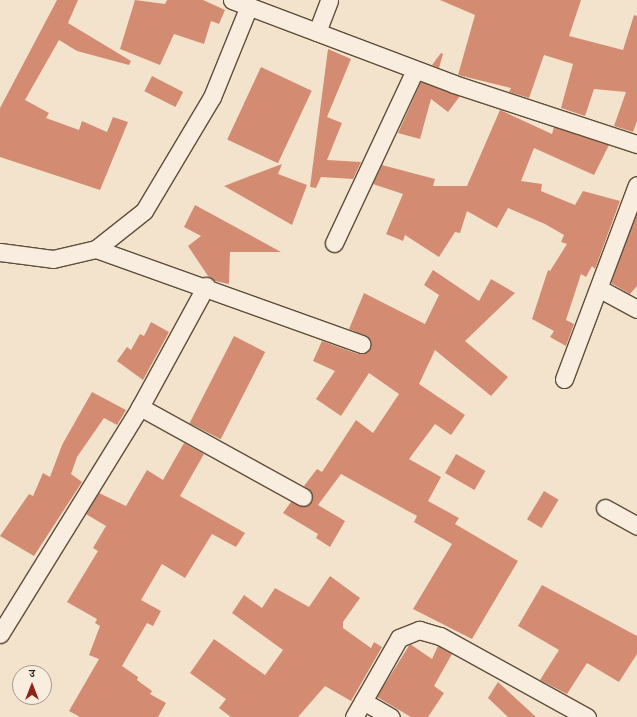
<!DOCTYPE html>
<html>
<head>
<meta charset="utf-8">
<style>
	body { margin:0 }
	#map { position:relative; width:637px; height:717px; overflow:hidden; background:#f4e3cc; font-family:"Sorts Mill Goudy","Noto Serif Devanagari",serif }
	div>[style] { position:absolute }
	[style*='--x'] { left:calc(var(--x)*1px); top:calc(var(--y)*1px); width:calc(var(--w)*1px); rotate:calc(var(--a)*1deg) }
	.building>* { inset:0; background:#d38c72; transform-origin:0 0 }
	.roads { filter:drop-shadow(1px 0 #5e4e3a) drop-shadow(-1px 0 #5e4e3a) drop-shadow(0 1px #5e4e3a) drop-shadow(0 -1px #5e4e3a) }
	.minor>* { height:17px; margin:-8.5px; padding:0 8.5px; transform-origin:8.5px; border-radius:8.5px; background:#f8edde }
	span { translate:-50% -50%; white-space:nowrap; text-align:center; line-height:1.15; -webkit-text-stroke:4px #f8edde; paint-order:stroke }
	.north { position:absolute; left:12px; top:665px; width:40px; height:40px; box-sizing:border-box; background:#f8edde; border:1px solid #a69a89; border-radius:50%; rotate:0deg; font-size:11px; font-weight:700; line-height:16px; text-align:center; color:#2c1d0a }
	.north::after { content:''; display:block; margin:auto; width:14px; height:18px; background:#8f2418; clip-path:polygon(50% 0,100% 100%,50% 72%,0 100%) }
</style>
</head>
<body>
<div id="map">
	<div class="building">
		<div style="clip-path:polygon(57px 0,78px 0,68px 23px,131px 61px,129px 65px,77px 51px,59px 40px,25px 100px,49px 113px,46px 118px,79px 130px,82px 121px,107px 132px,113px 117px,128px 122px,100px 190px,0 157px,0 108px)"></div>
		<div style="clip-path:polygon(135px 0,165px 4px,167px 0,203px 0,225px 10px,219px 24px,211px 21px,204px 44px,174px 34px,160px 65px,120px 49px)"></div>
		<div style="clip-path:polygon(440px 0,581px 0,569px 36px,623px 50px,634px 15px,637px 16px,637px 121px,633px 132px,614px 126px,626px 92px,594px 89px,585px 116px,561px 108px,573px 64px,544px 55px,529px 98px,509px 92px,511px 88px,458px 75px,475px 15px)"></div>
		<div style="clip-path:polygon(328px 49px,351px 59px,327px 117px,342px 123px,327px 160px,361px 162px,353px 179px,321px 177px,316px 188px,310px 187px)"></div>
		<div style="clip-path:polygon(441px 53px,443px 54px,439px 68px,432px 65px)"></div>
		<div style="left:261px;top:67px;width:56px;height:80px;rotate:25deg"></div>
		<div style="left:152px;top:76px;width:35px;height:17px;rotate:27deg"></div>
		<div style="clip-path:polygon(421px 82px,460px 96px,448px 112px,431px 99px,420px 139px,398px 133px)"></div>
		<div style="clip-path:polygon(500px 110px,552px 134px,554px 127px,609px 145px,594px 175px,534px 148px,521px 181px,542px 184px,541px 191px,575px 205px,583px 191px,620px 201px,595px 269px,592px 266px,586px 277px,581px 274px,566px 320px,574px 324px,566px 346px,550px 337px,554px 331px,532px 319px,548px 270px,550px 271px,567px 244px,561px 242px,564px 235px,545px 224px,508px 208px,497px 228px,467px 211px,460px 233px,455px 232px,439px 257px,405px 235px,403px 241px,386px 234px,403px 194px,373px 184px,382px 165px,435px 179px,433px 186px,467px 186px)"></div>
		<div style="clip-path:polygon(282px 164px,278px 174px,307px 185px,292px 225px,224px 186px)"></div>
		<div style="clip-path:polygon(195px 205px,281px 252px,230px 252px,229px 284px,215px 281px,208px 276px,188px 246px,201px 236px,184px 227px)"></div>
		<div style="clip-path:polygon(637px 213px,637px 286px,630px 294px,611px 283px)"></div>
		<div style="clip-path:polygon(433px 270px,479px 301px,491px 279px,515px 293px,465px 341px,508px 377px,491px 396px,435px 350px,419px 384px,465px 415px,451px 435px,435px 424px,409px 459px,441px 477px,428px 501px,459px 518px,455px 524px,518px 561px,472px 639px,413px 609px,452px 544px,414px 522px,417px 516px,341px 474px,318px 505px,345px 521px,330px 547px,316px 538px,318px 534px,283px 513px,291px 502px,308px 505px,313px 496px,304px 486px,317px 469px,322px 472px,356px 420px,373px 433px,399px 394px,369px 373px,341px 416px,316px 399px,335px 371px,313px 361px,322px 341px,358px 354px,368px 351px,368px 337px,349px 329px,364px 293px,425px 324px,439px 295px,424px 285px)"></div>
		<div style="clip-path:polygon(151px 322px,169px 332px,143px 380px,117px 361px,127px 347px,131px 350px,140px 334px,144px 336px)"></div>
		<div style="left:234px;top:336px;width:35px;height:98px;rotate:27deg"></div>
		<div style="clip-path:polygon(92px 392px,126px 410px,117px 425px,104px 418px,77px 457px,71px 474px,82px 482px,34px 556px,0 536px,29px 494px,33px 496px,43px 473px,50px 477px,62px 445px)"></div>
		<div style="clip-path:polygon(184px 443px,204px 454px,180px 496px,245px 533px,236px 547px,212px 534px,185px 578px,162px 564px,141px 600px,161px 611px,153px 626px,147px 623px,122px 666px,138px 677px,137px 680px,152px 691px,150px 694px,166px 703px,158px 717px,80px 717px,69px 711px,99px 659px,89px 655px,100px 626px,95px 623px,97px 619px,67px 602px,98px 551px,93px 548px,106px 526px,86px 514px,99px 493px,126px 506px,147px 470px,163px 480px)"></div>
		<div style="left:456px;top:454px;width:34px;height:22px;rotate:30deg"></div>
		<div style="left:544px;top:491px;width:17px;height:33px;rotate:31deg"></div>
		<div style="clip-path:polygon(330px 576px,360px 598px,343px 622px,343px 628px,371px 648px,374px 642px,382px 647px,351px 701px,325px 686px,298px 717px,231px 717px,219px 708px,226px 699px,190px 673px,214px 639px,265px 675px,283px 650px,232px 613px,244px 595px,262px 608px,275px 588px,309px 607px)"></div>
		<div style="clip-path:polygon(542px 585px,637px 636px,637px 654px,619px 682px,587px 663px,567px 694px,540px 680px,559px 650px,518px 626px)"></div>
		<div style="clip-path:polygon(410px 644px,432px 659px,438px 646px,452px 654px,434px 686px,444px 693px,428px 717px,411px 717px,377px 697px)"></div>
		<div style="clip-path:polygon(498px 682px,536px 717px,508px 717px,488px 698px)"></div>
	</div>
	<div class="roads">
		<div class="minor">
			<div style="--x:232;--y:0;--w:237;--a:20.7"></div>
			<div style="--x:454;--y:84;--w:193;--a:18.2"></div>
			<div style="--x:317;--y:32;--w:34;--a:-69"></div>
			<div style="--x:334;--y:243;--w:191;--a:-64.9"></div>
			<div style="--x:96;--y:249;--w:282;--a:19.7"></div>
			<div style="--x:0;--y:252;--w:53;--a:7.5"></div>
			<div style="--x:53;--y:259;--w:44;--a:-13.1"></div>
			<div style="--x:96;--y:249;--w:61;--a:-38.4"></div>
			<div style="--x:144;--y:211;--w:133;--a:-59.2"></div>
			<div style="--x:212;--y:97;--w:98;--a:-67.9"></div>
			<div style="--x:600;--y:289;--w:42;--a:28.4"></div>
			<div style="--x:564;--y:379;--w:207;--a:-69.4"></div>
			<div style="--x:140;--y:407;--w:186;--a:28.9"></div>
			<div style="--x:605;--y:508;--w:37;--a:29"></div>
			<div style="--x:0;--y:634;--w:267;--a:-58.3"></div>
			<div style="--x:140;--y:407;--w:138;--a:-61.4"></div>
			<div style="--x:363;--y:701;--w:32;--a:30"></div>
			<div style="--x:354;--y:717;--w:91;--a:-60.3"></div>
			<div style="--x:399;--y:638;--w:22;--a:-22"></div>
			<div style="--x:419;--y:630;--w:22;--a:16"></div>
			<div style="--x:440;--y:636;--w:168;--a:28.9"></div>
		</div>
	</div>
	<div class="north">उ</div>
</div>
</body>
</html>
